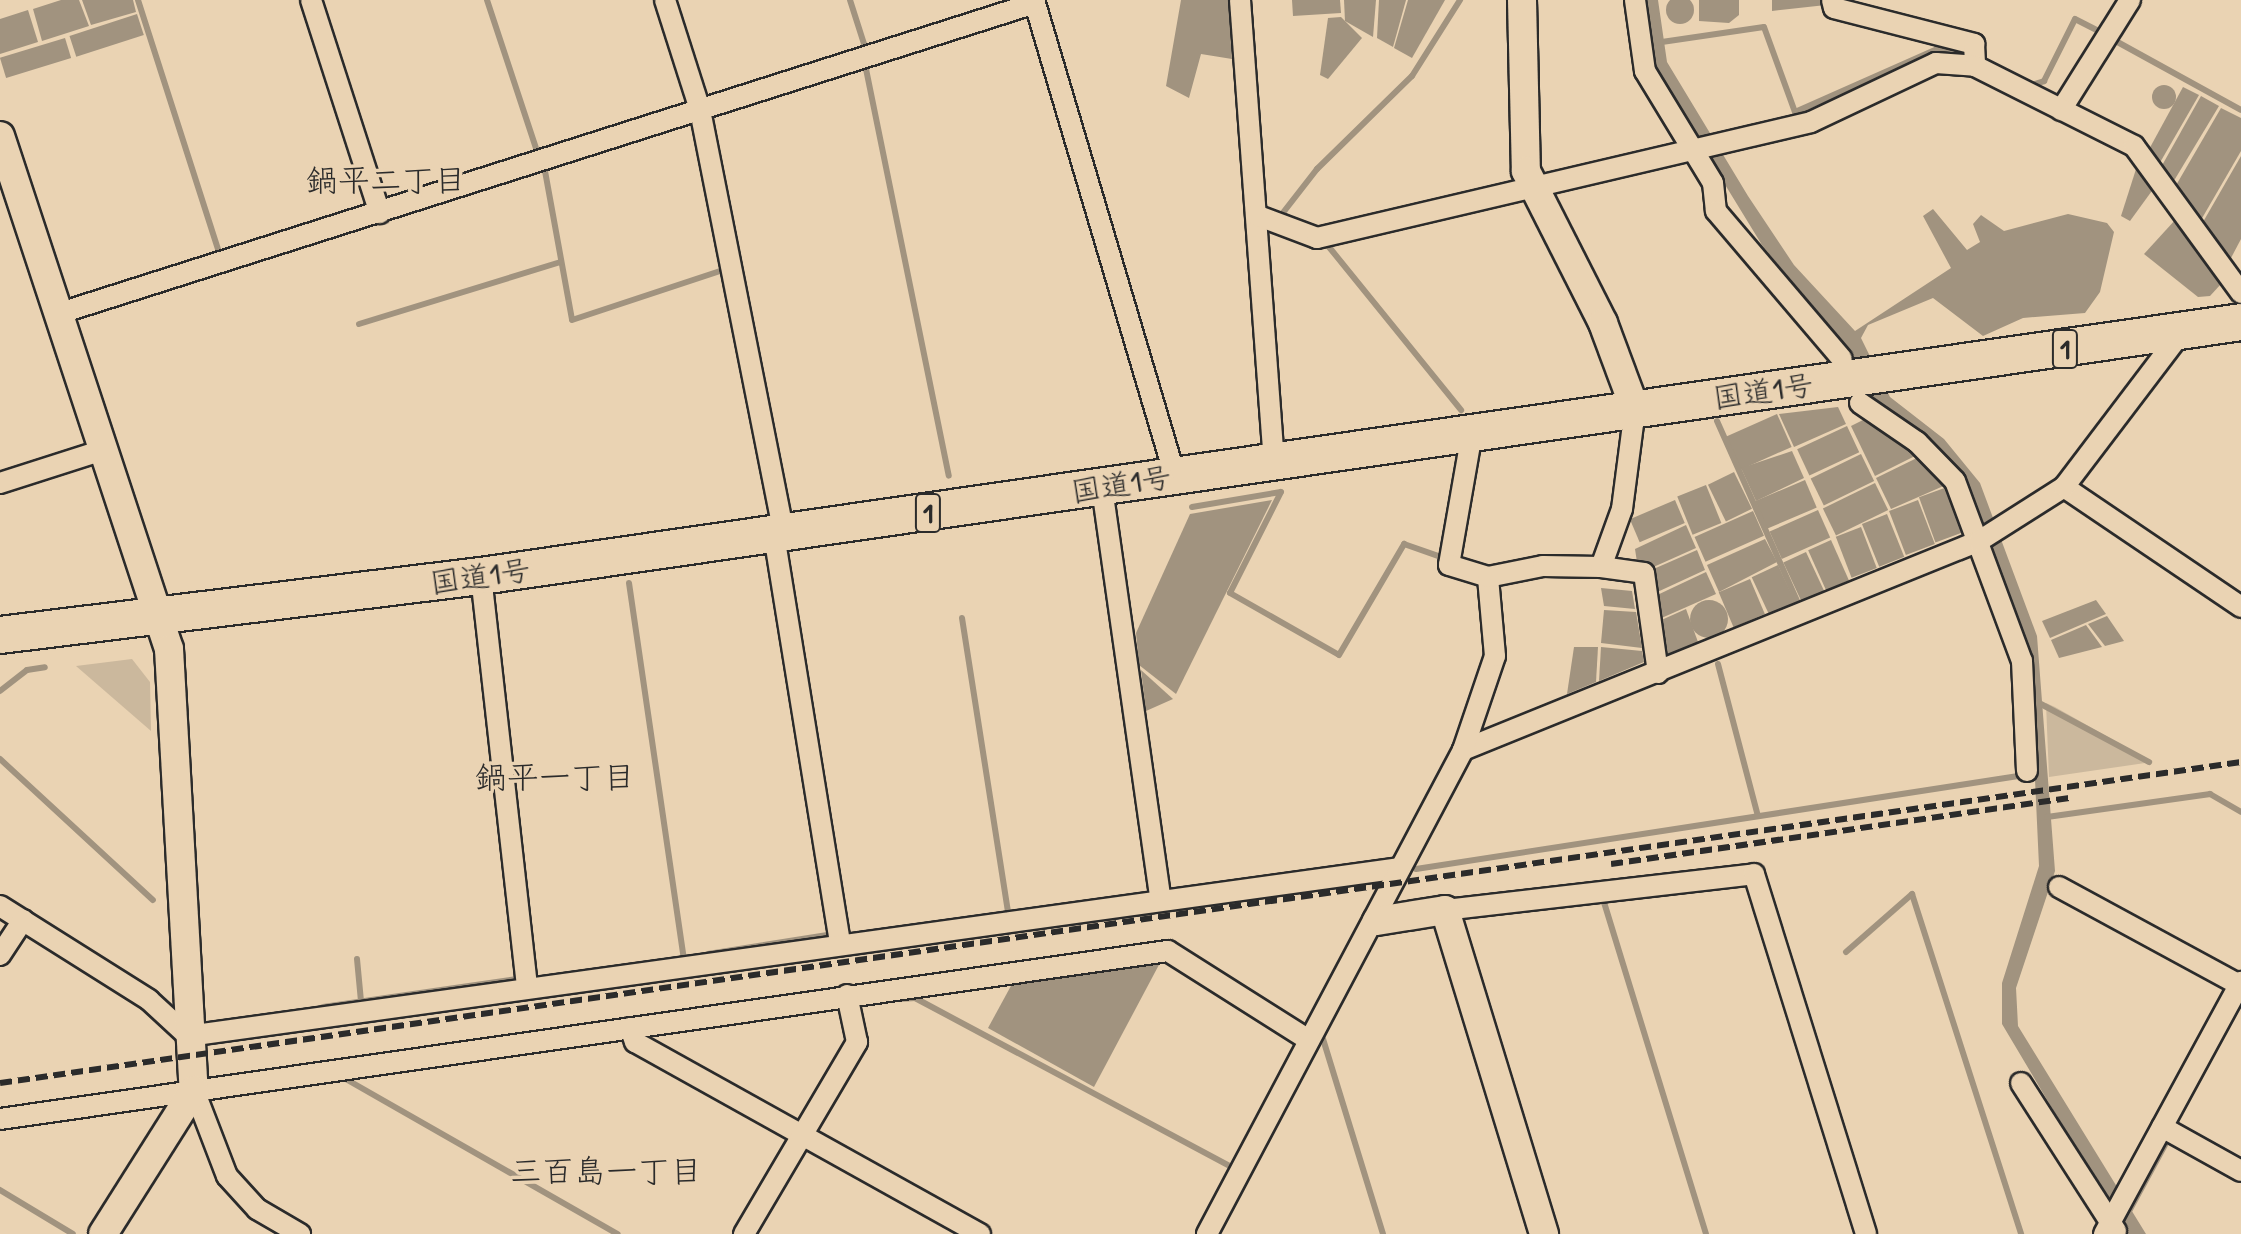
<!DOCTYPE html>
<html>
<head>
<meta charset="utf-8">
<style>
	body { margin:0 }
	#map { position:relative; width:2241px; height:1234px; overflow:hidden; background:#ead3b3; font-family:"Patrick Hand","Klee One",sans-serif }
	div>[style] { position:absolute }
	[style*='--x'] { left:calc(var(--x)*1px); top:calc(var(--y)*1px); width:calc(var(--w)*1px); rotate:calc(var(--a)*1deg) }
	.green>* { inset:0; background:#cbb89d }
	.water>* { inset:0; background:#a1937f; transform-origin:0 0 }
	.round { border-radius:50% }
	.stream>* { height:6px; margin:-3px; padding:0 3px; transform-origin:3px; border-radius:3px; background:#a1937f }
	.roads { filter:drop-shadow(2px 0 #2b2b2b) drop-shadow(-2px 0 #2b2b2b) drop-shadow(0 2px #2b2b2b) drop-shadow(0 -2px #2b2b2b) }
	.street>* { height:20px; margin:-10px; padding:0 10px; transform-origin:10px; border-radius:10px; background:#ead3b3 }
	.secondary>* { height:28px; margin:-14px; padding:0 14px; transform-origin:14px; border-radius:14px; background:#ead3b3 }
	.highway>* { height:36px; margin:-18px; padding:0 18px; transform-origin:18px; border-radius:18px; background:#ead3b3 }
	.rail>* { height:6px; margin-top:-3px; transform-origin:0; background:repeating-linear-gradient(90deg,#2b2b2b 0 12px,transparent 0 18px) }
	span { translate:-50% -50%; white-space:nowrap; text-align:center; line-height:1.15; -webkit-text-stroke:7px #ead3b3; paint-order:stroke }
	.shield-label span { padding:2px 6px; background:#ead3b3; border:2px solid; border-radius:6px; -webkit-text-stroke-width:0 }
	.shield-label { font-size:28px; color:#2b2b2b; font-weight:700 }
	.street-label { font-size:30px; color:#2b2b2b }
	.neighbourhood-label { font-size:32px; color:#2b2b2b }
</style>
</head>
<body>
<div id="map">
	<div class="green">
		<div style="clip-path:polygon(132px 659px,150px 682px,151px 731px,76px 666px)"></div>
		<div style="clip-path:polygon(2046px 703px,2055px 707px,2152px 762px,2049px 777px)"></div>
	</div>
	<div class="water">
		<div class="round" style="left:1666px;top:-4px;width:28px;height:28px"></div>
		<div style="clip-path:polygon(61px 0,79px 0,89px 26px,42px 41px,33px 9px)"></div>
		<div style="clip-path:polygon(82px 0,133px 0,136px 12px,91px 25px)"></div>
		<div style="clip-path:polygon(1181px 0,1228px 0,1232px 59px,1201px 54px,1189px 98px,1166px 86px)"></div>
		<div style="clip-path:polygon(1292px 0,1340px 0,1341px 13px,1293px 16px)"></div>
		<div style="clip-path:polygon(1344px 0,1376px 0,1373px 37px,1345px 21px)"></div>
		<div style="clip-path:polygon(1379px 0,1406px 0,1393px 47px,1377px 38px)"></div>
		<div style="clip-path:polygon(1408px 0,1445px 0,1412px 58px,1394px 48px)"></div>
		<div style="clip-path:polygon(1643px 0,1658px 0,1667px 62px,1748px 196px,1794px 265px,1855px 331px,1951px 268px,1923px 216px,1933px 209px,1967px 250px,1980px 242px,1973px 224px,1981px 215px,2004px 231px,2068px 214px,2107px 223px,2114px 232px,2100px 292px,2085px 313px,2023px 318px,1983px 336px,1933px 298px,1868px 325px,1861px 338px,1890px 397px,1944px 439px,1980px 483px,2037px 636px,2055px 871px,2016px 988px,2018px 1026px,2146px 1234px,2127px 1234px,2002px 1024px,2002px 983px,2039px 866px,2031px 693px,1974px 503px,1870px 401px,1851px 354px,1762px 245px,1653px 67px)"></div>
		<div style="clip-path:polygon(1699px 0,1739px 0,1739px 15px,1729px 23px,1699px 21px)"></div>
		<div style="clip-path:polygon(1772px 0,1825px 0,1826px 5px,1772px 11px)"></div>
		<div style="clip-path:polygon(28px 10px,38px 42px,0 54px,0 19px)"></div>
		<div style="left:137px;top:14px;width:22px;height:71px;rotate:72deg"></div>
		<div style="clip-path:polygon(1341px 17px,1362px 38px,1328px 79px,1320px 75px,1328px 18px)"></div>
		<div style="left:65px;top:38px;width:21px;height:68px;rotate:73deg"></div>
		<div class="round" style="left:2152px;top:85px;width:24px;height:24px"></div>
		<div style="clip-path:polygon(2183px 87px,2199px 95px,2158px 166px,2147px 153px)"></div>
		<div style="clip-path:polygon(2201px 96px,2219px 106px,2172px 184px,2160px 169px)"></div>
		<div style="clip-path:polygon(2221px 108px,2241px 118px,2241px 151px,2201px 220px,2175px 187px)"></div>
		<div style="clip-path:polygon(2241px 156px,2241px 239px,2231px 258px,2203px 222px)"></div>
		<div style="clip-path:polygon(2137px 166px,2154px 188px,2130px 221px,2121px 216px)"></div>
		<div style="clip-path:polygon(2176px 219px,2221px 284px,2210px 296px,2198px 297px,2144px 254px)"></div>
		<div style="clip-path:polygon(1838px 407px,1846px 424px,1794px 447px,1779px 414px)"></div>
		<div style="left:1777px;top:414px;width:36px;height:56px;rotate:66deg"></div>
		<div style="clip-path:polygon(1867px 418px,1921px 453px,1875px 476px,1851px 426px)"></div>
		<div style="left:1847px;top:426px;width:29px;height:55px;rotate:65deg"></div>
		<div style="clip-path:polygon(1792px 451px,1804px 478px,1756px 501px,1741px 468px)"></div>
		<div style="left:1861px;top:454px;width:30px;height:56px;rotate:64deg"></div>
		<div style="clip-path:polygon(1923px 455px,1948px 484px,1891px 509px,1876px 478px)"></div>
		<div style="left:1734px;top:472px;width:41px;height:29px;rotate:64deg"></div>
		<div style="left:1805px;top:480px;width:30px;height:54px;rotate:67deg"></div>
		<div style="left:1875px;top:483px;width:30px;height:58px;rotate:64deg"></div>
		<div style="left:1706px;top:485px;width:41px;height:31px;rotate:68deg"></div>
		<div style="left:1950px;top:486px;width:48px;height:33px;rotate:70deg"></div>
		<div style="clip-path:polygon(1272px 500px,1176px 694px,1139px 665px,1136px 633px,1190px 514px)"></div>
		<div style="left:1675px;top:500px;width:25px;height:49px;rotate:67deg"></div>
		<div style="left:1918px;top:500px;width:47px;height:31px;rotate:69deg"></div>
		<div style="left:1818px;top:510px;width:30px;height:53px;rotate:66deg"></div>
		<div style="left:1753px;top:511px;width:27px;height:64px;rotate:66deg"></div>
		<div style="left:1887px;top:514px;width:46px;height:27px;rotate:68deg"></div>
		<div style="clip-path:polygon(1686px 525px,1696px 548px,1649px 569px,1637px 562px,1635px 549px)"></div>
		<div style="left:1861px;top:527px;width:44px;height:27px;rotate:69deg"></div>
		<div style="clip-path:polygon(1765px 539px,1777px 562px,1719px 592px,1707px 565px)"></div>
		<div style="left:1831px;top:540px;width:44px;height:25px;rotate:66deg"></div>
		<div style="clip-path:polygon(1697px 550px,1705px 570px,1653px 594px,1649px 571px)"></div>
		<div style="left:1806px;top:552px;width:43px;height:25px;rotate:65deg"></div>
		<div style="left:1778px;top:565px;width:41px;height:29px;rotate:65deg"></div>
		<div style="clip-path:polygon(1706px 572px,1716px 594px,1657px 620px,1653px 597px)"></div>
		<div style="left:1750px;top:579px;width:38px;height:34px;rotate:67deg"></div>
		<div style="clip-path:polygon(1601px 588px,1632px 591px,1635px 609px,1604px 606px)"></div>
		<div style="clip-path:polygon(2096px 600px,2106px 614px,2050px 638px,2042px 621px)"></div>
		<div class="round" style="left:1690px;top:600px;width:38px;height:38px"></div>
		<div style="clip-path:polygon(1686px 609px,1698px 642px,1663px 657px,1657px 622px)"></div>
		<div style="clip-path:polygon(1604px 610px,1636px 612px,1642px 648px,1601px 643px)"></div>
		<div style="clip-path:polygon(2107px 616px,2124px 641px,2105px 646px,2088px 624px)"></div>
		<div style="clip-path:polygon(2086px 625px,2102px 647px,2059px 658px,2051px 640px)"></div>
		<div style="clip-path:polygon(1574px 647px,1598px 647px,1596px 682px,1567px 694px)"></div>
		<div style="clip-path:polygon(1601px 647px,1642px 651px,1644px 662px,1599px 681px)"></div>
		<div style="clip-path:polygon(1141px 670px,1173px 699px,1146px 711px)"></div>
		<div style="clip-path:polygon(1161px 961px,1094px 1087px,988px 1028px,1012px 984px)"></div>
	</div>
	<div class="stream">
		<div style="--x:138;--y:0;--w:268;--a:72.2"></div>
		<div style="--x:487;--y:0;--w:159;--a:71.7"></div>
		<div style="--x:850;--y:0;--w:49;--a:72.3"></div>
		<div style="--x:2112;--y:39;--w:147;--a:28.8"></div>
		<div style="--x:1655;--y:43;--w:110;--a:-8.4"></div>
		<div style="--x:1764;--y:27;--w:90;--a:70"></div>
		<div style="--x:1795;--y:112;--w:155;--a:-23.9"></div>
		<div style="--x:1937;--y:49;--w:24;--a:5"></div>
		<div style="--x:866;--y:69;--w:415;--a:78.5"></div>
		<div style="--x:2028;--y:86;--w:17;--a:-17"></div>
		<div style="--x:2044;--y:81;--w:69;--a:-63.4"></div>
		<div style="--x:2075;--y:19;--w:27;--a:27"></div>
		<div style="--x:545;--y:171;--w:151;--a:79.7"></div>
		<div style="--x:572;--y:320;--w:156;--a:-18.3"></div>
		<div style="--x:1288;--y:217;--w:7;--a:-153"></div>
		<div style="--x:1282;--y:214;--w:57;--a:-52.1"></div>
		<div style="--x:1317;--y:169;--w:133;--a:-44.4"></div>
		<div style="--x:1412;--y:76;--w:90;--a:-57.7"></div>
		<div style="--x:1329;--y:247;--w:210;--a:51"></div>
		<div style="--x:359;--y:324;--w:210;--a:-17.1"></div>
		<div style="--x:1717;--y:421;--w:201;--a:66"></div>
		<div style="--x:1192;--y:507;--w:90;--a:-9.6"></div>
		<div style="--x:1281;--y:492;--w:113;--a:116.8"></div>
		<div style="--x:1230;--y:593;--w:125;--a:29.6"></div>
		<div style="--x:1339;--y:655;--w:129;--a:-59.6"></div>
		<div style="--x:1404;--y:544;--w:42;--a:19.3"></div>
		<div style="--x:629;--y:583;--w:379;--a:81.7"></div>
		<div style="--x:962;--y:618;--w:297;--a:81.1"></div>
		<div style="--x:1718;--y:664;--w:157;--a:75.3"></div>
		<div style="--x:0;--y:691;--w:34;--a:-38"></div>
		<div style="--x:27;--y:670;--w:18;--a:-9"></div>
		<div style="--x:2039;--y:703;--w:125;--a:28.2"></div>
		<div style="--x:0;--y:759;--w:208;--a:42.7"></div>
		<div style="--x:2047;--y:817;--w:165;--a:-8"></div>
		<div style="--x:2210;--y:794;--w:36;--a:30"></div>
		<div style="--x:1416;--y:869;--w:616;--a:-8.77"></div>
		<div style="--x:1603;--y:899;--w:350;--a:72.9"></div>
		<div style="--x:1846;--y:952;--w:88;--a:-41.3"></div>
		<div style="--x:1912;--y:894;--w:357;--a:72.2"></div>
		<div style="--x:708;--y:954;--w:121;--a:-9.1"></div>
		<div style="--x:357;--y:959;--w:42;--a:84.6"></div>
		<div style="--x:900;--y:999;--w:15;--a:-4"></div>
		<div style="--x:915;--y:998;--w:357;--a:28.1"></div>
		<div style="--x:323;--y:1007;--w:196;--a:-8.2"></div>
		<div style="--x:1323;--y:1039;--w:204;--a:72.9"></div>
		<div style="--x:344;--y:1078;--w:315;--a:29.7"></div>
		<div style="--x:0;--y:1190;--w:85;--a:31.1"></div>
		<div style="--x:2128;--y:1213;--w:80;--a:-61.5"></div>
	</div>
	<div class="roads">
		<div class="street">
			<div style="--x:311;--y:0;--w:224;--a:72.1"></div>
			<div style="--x:665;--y:0;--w:115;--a:72.3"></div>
			<div style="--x:700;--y:110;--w:431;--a:78.8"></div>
			<div style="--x:1034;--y:0;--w:496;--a:73.5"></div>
			<div style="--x:1240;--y:0;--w:462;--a:85.8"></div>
			<div style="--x:1635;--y:0;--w:72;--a:82"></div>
			<div style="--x:1645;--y:71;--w:131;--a:58.7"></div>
			<div style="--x:1713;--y:183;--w:28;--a:84"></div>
			<div style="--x:1716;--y:211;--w:194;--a:49.6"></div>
			<div style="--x:1832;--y:0;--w:8;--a:76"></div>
			<div style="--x:1834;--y:8;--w:145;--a:14.4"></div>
			<div style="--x:1974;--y:44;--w:22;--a:87"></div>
			<div style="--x:2061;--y:110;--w:130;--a:-57.9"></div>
			<div style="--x:1256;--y:215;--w:65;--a:20.7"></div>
			<div style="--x:1317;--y:238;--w:507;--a:-13.21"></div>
			<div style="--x:1811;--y:122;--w:138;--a:-25.3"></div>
			<div style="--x:1936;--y:63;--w:39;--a:4"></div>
			<div style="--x:1975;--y:66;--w:178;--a:26.7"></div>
			<div style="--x:2134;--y:146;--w:182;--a:53.9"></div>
			<div style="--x:57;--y:314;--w:1026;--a:-17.64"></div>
			<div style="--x:1860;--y:403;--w:69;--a:34.4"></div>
			<div style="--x:1917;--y:442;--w:54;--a:45.7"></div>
			<div style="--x:1955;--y:481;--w:192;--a:69.6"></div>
			<div style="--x:2022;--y:661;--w:110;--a:87.4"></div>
			<div style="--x:1472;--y:433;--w:134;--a:99.9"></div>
			<div style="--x:1449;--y:565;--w:41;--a:17.1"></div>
			<div style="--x:0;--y:483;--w:105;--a:-17.7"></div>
			<div style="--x:2064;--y:487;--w:214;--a:34.1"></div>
			<div style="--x:1102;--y:488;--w:414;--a:81.9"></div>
			<div style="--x:774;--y:535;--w:414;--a:80.8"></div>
			<div style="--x:1601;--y:567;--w:43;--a:7.9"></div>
			<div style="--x:1644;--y:573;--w:101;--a:82"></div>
			<div style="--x:481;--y:576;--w:413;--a:83.6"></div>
			<div style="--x:1463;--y:750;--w:557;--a:-22.05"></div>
			<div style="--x:1979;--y:541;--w:101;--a:-32.4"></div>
			<div style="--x:2064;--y:487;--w:192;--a:-52.8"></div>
			<div style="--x:2059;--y:887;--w:207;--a:28.5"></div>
			<div style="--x:0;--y:906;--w:176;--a:32.2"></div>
			<div style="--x:149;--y:1000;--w:53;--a:42.7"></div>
			<div style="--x:188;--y:1036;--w:1224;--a:-7.89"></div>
			<div style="--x:1445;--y:910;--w:311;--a:-6.6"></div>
			<div style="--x:1754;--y:874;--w:377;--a:72.7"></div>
			<div style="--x:0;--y:955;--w:42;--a:-56.7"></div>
			<div style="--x:630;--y:1028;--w:15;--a:70"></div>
			<div style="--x:635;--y:1042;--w:395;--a:29.1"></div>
			<div style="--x:2021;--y:1083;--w:176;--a:57.3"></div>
			<div style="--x:194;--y:1090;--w:92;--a:69"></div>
			<div style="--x:227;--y:1176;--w:45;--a:47.7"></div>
			<div style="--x:257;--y:1209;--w:50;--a:30.2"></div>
			<div style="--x:0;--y:1119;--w:1180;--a:-8.19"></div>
			<div style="--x:1168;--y:951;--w:167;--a:32.3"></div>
			<div style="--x:2162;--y:1127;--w:90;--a:29.1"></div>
			<div style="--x:744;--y:1234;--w:223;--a:-59.5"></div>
			<div style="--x:857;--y:1042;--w:48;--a:-102"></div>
			<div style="--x:1207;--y:1234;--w:548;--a:-62.12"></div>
			<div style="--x:1463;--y:750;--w:99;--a:-71.2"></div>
			<div style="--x:1495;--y:656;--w:79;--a:-95.1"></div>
			<div style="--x:1488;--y:577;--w:56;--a:-11.3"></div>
			<div style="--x:1543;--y:566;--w:58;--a:1"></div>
			<div style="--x:1601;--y:567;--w:62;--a:-70.1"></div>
			<div style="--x:1622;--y:509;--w:101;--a:-82.6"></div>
			<div style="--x:2104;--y:1234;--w:287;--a:-61.5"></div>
		</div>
		<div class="secondary">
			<div style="--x:1522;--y:0;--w:171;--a:88.7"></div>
			<div style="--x:1526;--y:171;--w:170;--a:63.1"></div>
			<div style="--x:1603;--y:323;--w:92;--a:69.6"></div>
			<div style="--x:0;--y:136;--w:540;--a:71.77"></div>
			<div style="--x:169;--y:649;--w:442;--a:86.8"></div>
			<div style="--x:194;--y:1090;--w:170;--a:122.3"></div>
			<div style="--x:1377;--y:921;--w:69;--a:-9.2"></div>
			<div style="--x:1445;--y:910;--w:339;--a:73"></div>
		</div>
		<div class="highway">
			<div style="--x:0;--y:635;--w:485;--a:-7"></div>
			<div style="--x:481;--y:576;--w:1778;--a:-8.21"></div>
		</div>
	</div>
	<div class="rail">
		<div style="--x:1611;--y:864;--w:465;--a:-8.2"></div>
		<div style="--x:0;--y:1083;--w:2264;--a:-8.15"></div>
	</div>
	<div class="shield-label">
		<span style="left:2065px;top:349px">1</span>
		<span style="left:928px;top:513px">1</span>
	</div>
	<div class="street-label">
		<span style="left:1763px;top:391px;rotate:-8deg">国道1号</span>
		<span style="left:1121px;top:484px;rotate:-9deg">国道1号</span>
		<span style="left:480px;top:576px;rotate:-8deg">国道1号</span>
	</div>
	<div class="neighbourhood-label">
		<span style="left:386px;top:180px">鍋平二丁目</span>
		<span style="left:555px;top:777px">鍋平一丁目</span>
		<span style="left:606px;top:1171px">三百島一丁目</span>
	</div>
</div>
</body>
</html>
